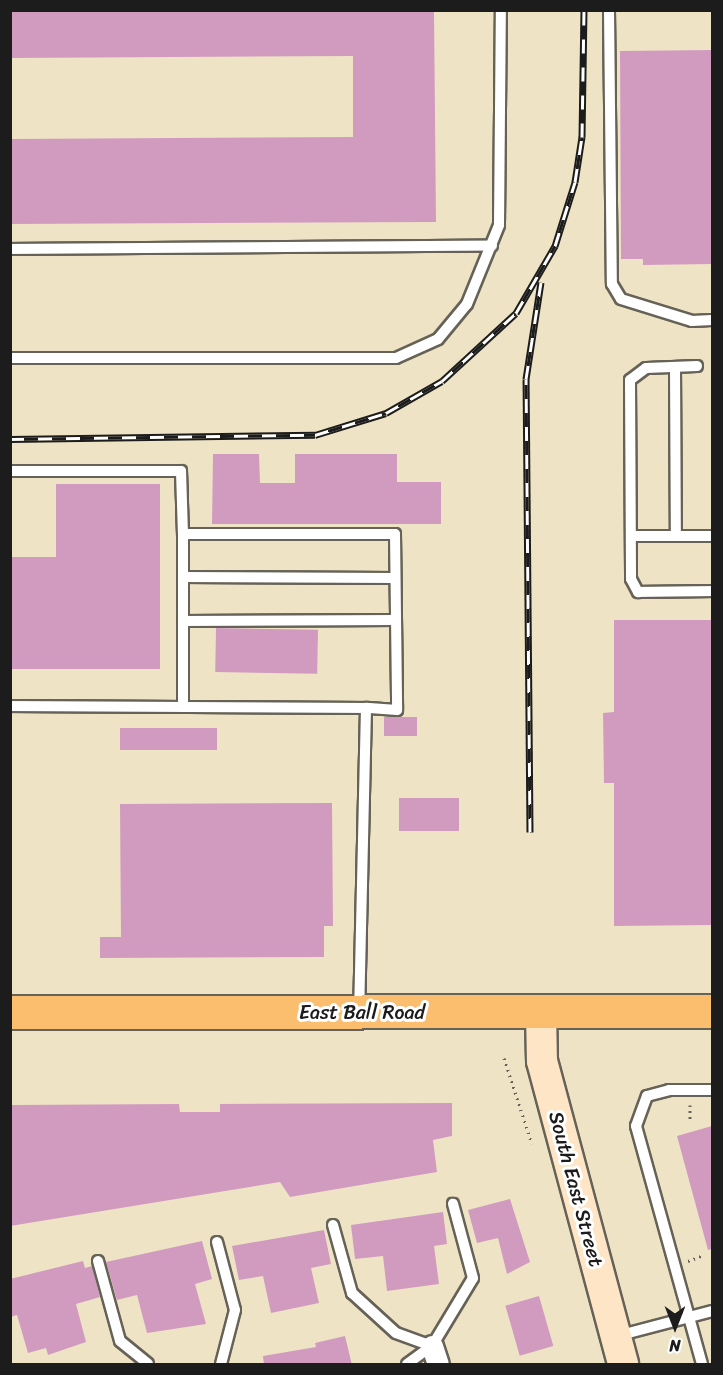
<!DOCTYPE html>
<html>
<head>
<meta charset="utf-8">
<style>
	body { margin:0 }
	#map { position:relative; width:723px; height:1375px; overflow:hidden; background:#eee4c5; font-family:Sriracha,sans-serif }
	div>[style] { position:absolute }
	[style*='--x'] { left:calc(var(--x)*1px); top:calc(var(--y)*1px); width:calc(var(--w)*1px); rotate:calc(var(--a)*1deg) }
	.building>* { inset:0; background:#d19bc0; transform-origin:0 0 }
	.path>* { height:3px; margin-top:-1.5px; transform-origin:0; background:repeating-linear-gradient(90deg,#666257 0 1.5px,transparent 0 6px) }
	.roads { filter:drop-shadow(2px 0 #666257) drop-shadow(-2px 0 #666257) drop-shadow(0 2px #666257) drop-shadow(0 -2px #666257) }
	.lane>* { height:10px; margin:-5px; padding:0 5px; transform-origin:5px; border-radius:5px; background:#fff }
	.street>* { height:21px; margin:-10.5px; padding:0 10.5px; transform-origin:10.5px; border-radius:10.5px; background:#fff }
	.secondary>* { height:30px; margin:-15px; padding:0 15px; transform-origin:15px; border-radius:15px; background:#fde5c5 }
	.primary>* { height:33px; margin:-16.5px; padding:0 16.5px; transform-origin:16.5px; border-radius:16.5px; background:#fbbd6e }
	.rail>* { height:7px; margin-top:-3.5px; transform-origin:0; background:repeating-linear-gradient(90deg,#fff 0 14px,#1c1c1c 0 28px); box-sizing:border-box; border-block:2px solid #1c1c1c }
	span { translate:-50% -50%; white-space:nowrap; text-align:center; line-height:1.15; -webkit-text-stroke:6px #fff; paint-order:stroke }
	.street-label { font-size:20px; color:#1c1c1c }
	.frame { position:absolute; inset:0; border:12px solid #1c1c1c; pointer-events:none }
	.north { position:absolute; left:645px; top:1297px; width:60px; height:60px; -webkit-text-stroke:4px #fff; paint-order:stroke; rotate:180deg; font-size:16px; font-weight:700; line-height:24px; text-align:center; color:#1c1c1c }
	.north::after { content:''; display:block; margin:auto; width:21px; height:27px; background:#1c1c1c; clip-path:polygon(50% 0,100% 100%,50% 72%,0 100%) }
</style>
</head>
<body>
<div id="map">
	<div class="building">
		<div style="clip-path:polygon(10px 10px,434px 10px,436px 222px,10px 224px,10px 139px,353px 137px,353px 56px,10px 58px)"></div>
		<div style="clip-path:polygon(712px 50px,712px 264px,643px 265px,643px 259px,621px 259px,620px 51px)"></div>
		<div style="clip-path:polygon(213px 454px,259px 454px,260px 483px,295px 483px,295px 454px,397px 454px,397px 482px,441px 482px,441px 524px,212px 524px)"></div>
		<div style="clip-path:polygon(56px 484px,160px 484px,160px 669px,10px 669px,10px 557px,56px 557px)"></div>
		<div style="clip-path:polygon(614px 620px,712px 620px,712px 925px,614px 926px,614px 783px,604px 783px,603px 713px,614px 712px)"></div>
		<div style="left:216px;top:628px;width:102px;height:44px;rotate:1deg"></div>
		<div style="left:384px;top:717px;width:33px;height:19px"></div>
		<div style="left:217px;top:728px;width:22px;height:97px;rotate:90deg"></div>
		<div style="left:399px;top:798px;width:60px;height:33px"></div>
		<div style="clip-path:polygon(332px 803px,333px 926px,324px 926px,324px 957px,100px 958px,100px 937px,121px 937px,120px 804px)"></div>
		<div style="clip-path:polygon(452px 1103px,452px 1136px,433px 1140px,437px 1172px,290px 1197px,280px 1182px,10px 1226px,10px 1105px,179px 1104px,180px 1112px,220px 1112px,220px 1104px)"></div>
		<div style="clip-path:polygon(712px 1126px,712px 1249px,708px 1250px,677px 1136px)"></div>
		<div style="clip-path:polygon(510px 1199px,530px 1262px,507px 1274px,498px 1238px,477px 1243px,468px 1210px)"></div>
		<div style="clip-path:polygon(443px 1212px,447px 1244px,434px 1246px,439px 1284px,387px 1291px,383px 1256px,355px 1259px,351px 1225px)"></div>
		<div style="clip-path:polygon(324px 1230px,331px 1264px,311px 1268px,319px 1303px,271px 1313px,263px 1276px,239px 1280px,232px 1246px)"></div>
		<div style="clip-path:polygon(202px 1241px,212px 1279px,195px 1284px,206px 1324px,147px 1333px,137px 1295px,117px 1300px,106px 1262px)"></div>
		<div style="clip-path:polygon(83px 1261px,85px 1268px,92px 1266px,100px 1297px,76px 1304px,86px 1342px,48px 1355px,46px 1348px,28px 1353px,17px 1315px,10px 1317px,10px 1279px)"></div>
		<div style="left:539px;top:1296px;width:52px;height:35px;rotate:74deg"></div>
		<div style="clip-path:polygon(345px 1336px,352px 1365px,264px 1365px,263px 1356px,316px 1347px,315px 1343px)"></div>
	</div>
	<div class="path">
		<div style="--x:504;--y:1058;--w:90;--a:72"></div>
		<div style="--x:690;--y:1105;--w:16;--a:90"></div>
		<div style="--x:688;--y:1261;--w:14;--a:-21"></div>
	</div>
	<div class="roads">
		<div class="lane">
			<div style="--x:609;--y:10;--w:274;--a:89.4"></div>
			<div style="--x:612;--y:284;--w:17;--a:59"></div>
			<div style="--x:621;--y:299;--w:74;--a:17.2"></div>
			<div style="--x:692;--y:321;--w:20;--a:-3"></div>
			<div style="--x:10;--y:249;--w:482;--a:-0.4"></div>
			<div style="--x:10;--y:358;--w:386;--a:0"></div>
			<div style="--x:396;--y:358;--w:46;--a:-24.3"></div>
			<div style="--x:438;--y:339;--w:45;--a:-50.4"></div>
			<div style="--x:467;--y:304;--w:85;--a:-67.9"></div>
			<div style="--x:499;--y:225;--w:215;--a:-89.5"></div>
			<div style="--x:697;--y:366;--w:51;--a:177.8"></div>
			<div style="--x:646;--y:368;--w:20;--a:143"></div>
			<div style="--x:630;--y:380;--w:199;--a:89.7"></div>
			<div style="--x:631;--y:579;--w:15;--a:62"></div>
			<div style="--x:638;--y:592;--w:74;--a:-0.8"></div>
			<div style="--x:675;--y:367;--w:169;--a:89.7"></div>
			<div style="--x:10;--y:471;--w:171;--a:0"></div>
			<div style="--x:181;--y:471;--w:63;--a:88.2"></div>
			<div style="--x:183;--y:534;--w:212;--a:0"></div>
			<div style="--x:395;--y:534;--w:176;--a:89.3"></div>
			<div style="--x:397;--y:710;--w:31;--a:-176"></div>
			<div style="--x:366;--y:708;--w:300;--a:91.3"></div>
			<div style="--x:631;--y:536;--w:81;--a:0"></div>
			<div style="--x:183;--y:577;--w:212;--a:0.3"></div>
			<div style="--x:183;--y:621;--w:213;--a:-0.3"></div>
			<div style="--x:10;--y:706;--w:356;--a:0.3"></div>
			<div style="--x:183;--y:707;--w:173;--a:-90"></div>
			<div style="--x:333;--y:1225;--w:71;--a:74.4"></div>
			<div style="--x:352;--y:1293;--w:59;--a:42.3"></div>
			<div style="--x:396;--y:1333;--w:38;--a:20"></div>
			<div style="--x:217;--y:1242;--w:70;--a:75.2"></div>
			<div style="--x:235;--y:1310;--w:56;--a:104.5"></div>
			<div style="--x:98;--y:1261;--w:83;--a:74.6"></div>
			<div style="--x:120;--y:1341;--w:36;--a:39"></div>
			<div style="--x:617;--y:1336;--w:98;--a:-14.7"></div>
			<div style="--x:407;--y:1364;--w:31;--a:-36"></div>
			<div style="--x:432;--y:1346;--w:79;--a:-58.9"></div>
			<div style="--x:473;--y:1278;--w:77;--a:-105.1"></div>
			<div style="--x:702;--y:1364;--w:247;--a:-105.5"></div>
			<div style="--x:636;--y:1126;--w:32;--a:-70"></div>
			<div style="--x:647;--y:1096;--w:23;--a:-15"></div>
			<div style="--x:669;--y:1090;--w:43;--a:0"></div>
		</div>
		<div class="street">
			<div style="--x:432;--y:1346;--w:19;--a:72"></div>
		</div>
		<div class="secondary">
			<div style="--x:541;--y:1011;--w:50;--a:88.9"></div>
			<div style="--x:542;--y:1061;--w:314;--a:75"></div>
		</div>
		<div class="primary">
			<div style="--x:10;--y:1012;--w:702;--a:-0.08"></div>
		</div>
	</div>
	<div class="rail">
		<div style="--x:10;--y:439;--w:305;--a:-0.8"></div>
		<div style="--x:315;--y:435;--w:74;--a:-17.2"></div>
		<div style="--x:386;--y:413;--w:64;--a:-29.7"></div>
		<div style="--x:442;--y:381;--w:100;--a:-42.6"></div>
		<div style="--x:516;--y:313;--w:78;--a:-59.8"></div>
		<div style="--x:555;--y:246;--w:67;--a:-72.6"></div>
		<div style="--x:575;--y:182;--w:46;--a:-81.2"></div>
		<div style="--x:582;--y:137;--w:127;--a:-89.1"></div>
		<div style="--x:530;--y:832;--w:453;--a:-90.5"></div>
		<div style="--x:526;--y:379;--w:98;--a:-81.2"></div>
	</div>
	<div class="street-label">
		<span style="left:362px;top:1012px">East Ball Road</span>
		<span style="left:576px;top:1189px;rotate:75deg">South East Street</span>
	</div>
	<div class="frame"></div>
	<div class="north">N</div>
</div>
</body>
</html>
